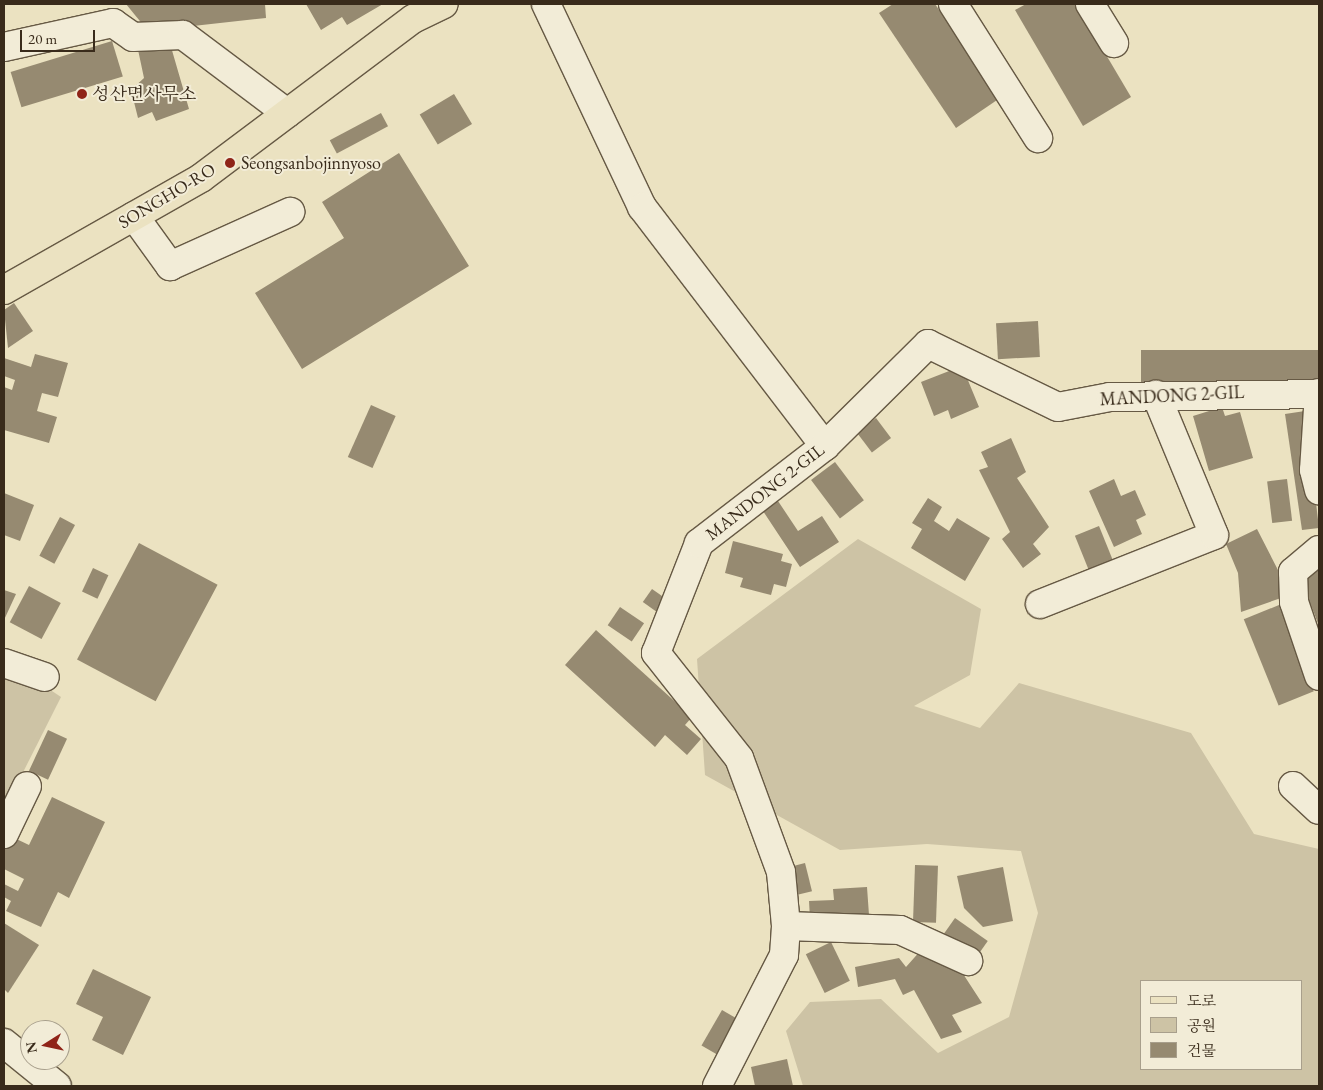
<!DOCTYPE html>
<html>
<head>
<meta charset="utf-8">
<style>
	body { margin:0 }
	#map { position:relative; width:1323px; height:1090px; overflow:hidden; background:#ebe2c1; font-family:"EB Garamond","Noto Serif KR",serif }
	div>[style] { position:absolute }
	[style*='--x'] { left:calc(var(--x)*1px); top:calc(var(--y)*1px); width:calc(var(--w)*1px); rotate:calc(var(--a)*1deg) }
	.green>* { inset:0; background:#cdc3a5 }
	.building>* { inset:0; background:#968a71; transform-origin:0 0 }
	.roads { filter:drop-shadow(1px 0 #665944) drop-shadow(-1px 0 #665944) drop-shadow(0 1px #665944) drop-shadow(0 -1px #665944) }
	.minor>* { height:28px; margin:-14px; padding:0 14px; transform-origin:14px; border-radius:14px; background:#f2ecd7 }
	.major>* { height:28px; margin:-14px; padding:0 14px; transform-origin:14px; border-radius:14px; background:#ebe2c1 }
	.dots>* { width:14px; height:14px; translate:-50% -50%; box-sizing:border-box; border:2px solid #f2ecd7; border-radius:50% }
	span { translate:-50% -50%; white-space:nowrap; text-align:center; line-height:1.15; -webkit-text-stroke:4px #f2ecd7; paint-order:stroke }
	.poi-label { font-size:18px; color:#392b1b }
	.left { translate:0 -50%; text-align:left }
	.street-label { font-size:18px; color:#392b1b }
	.frame { position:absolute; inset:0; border:5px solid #392b1b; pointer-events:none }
	.legend { position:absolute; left:1140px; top:980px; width:162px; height:90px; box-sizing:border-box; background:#f2ecd7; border:1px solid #a89f8c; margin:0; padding:6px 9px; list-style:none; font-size:15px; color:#392b1b }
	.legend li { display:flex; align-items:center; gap:10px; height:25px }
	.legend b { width:25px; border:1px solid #a89f8c }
	.north { position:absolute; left:20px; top:1020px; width:50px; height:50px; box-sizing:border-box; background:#f2ecd7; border:1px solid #a89f8c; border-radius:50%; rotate:260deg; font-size:14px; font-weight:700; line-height:20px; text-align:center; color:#392b1b }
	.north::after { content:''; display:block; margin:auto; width:18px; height:22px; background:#8f2418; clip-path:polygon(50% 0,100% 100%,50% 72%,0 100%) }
	.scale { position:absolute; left:20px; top:30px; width:75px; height:22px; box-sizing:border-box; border:2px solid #392b1b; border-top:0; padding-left:6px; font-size:15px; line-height:18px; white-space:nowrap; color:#392b1b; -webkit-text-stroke:4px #f2ecd7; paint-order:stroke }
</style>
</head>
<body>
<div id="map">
	<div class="green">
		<div style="clip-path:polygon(evenodd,858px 539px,981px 609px,970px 675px,914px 706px,980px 728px,1019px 683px,1191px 733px,1254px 834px,1319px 849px,1319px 1086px,803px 1086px,786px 1031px,810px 1002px,881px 999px,938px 1053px,1009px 1017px,1038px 913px,1021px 851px,927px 844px,840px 850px,705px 775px,697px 659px,858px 539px,1142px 981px,1302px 981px,1302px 1069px,1142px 1069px,1142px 981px)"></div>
		<div style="clip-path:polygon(4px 659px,61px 697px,4px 810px)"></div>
	</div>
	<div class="building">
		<div style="clip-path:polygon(126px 4px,265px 4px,266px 18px,148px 31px)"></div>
		<div style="clip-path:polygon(306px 4px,383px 4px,347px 25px,342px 17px,321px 30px)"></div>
		<div style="clip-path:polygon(893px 4px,935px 4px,1000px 98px,956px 128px,879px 13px)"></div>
		<div style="clip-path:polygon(1026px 4px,1076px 4px,1131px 97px,1083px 126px,1015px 10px)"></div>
		<div style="clip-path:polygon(169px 40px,189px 109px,156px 121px,152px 112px,138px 118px,131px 90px,144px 78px,137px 45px)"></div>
		<div style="left:112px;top:41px;width:37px;height:106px;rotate:73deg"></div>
		<div style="left:454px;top:94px;width:35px;height:40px;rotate:59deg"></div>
		<div style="left:381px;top:113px;width:15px;height:58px;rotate:62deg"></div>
		<div style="clip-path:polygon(399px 153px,469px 266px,302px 369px,255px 293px,344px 238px,322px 202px)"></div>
		<div style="clip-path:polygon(14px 303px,33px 331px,8px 348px,4px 310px)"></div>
		<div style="left:1038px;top:321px;width:36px;height:42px;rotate:87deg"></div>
		<div style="left:1141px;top:350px;width:178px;height:32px"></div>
		<div style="clip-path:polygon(35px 354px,68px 363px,58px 397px,42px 393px,37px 411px,57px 417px,49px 443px,4px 430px,4px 387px,12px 390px,15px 380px,4px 376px,4px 358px,31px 367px)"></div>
		<div style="clip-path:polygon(962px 366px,979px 407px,951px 419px,948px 410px,934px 416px,921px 382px)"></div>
		<div style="left:371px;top:405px;width:27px;height:57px;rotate:24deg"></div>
		<div style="clip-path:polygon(1222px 407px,1225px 416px,1240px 412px,1253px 458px,1209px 471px,1193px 416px)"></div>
		<div style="clip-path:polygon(1305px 411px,1319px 528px,1302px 530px,1285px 414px)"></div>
		<div style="left:876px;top:418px;width:25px;height:24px;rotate:53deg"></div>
		<div style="clip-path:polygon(1011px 438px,1026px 472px,1017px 478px,1049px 527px,1033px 544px,1041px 554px,1023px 568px,1002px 539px,1010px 532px,979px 470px,988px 467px,981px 452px)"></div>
		<div style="left:835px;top:462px;width:48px;height:30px;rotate:53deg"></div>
		<div style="clip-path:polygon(1114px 479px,1121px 496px,1135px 490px,1146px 515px,1136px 520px,1142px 534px,1114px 547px,1089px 491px)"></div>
		<div style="left:1287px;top:479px;width:42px;height:20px;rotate:83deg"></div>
		<div style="clip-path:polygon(4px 493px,34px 505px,20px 541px,4px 535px)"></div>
		<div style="clip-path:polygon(776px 498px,798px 531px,822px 516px,839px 542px,800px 567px,761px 508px)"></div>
		<div style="clip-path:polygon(928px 498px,942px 507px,934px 521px,949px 531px,957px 518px,990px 538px,965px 581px,911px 548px,922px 529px,912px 523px)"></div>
		<div style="left:60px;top:517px;width:17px;height:44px;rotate:28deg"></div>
		<div style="left:1099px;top:526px;width:41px;height:26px;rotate:68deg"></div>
		<div style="clip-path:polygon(1257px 529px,1279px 572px,1281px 598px,1241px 612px,1238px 573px,1226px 544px)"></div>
		<div style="clip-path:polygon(733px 541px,783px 554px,781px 561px,792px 564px,786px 587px,774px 584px,771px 595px,740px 587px,743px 578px,725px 573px)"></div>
		<div style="left:139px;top:543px;width:89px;height:132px;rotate:28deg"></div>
		<div style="left:93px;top:568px;width:17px;height:26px;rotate:25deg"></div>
		<div style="clip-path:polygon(1319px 569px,1319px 626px,1300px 577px)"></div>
		<div style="left:29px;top:586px;width:36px;height:41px;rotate:28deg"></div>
		<div style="left:652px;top:589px;width:21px;height:16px;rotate:35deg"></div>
		<div style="clip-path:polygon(4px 590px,16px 594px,4px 620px)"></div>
		<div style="left:1279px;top:605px;width:93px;height:38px;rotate:68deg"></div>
		<div style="left:620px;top:607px;width:29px;height:22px;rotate:34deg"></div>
		<div style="clip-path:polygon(596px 630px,692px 717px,685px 725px,701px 739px,687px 755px,665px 735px,655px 747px,565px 665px)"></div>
		<div style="left:48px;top:730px;width:21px;height:45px;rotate:25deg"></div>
		<div style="clip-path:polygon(52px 797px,105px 822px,69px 898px,58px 892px,41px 927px,6px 911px,11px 901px,4px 897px,4px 884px,18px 891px,24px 879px,4px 869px,4px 843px,8px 835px,29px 845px)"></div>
		<div style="left:805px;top:863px;width:29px;height:15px;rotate:76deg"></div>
		<div style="left:915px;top:865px;width:23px;height:57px;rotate:2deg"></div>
		<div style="clip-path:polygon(1003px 867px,1013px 921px,983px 927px,964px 908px,957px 876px)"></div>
		<div style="clip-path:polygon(867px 887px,869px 915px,810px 919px,809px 901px,834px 900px,833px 889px)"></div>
		<div style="left:955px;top:918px;width:40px;height:19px;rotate:35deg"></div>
		<div style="clip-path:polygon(4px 923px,39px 945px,8px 993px,4px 989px)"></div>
		<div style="left:831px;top:942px;width:43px;height:28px;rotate:64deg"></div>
		<div style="clip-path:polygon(922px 949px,948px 968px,956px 963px,982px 1003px,952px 1015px,962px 1032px,941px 1039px,914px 990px,903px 995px,895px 979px,858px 987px,855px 967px,899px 958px,906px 967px)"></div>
		<div style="clip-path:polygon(93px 969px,151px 997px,123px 1055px,92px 1040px,103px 1017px,76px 1004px)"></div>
		<div style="left:722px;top:1010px;width:20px;height:41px;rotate:30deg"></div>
		<div style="clip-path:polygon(787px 1059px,793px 1086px,755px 1086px,751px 1067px)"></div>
	</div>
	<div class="roads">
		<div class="minor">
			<div style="--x:546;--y:4;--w:225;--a:64.7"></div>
			<div style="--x:642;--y:207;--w:301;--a:52.6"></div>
			<div style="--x:953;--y:4;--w:159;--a:57.6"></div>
			<div style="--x:1090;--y:4;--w:46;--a:58.4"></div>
			<div style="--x:4;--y:47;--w:112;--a:-12.4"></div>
			<div style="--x:113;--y:23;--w:24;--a:35"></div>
			<div style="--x:133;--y:37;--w:50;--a:-2.3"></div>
			<div style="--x:183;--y:35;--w:130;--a:36.9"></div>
			<div style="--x:134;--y:216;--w:62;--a:54.2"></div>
			<div style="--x:170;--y:266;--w:132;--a:-24.2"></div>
			<div style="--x:1319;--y:393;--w:77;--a:93.7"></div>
			<div style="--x:1314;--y:470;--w:21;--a:76"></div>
			<div style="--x:1319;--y:550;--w:34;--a:140"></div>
			<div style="--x:1293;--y:572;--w:30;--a:88"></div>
			<div style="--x:1294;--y:602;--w:78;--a:71.3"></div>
			<div style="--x:1040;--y:604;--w:187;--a:-21.6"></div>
			<div style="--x:1214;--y:535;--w:152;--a:-112.5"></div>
			<div style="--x:4;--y:663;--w:43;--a:18.9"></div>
			<div style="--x:1293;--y:786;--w:35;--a:43"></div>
			<div style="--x:4;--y:834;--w:53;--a:-64.4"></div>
			<div style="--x:786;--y:926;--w:114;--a:2"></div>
			<div style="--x:900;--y:930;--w:75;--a:24.5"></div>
			<div style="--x:4;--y:1043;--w:68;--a:39.1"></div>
			<div style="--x:717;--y:1086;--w:147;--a:-62.9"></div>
			<div style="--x:784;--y:955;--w:29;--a:-86"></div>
			<div style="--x:786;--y:926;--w:54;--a:-95.3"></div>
			<div style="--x:781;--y:872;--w:121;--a:-110.2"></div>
			<div style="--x:739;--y:758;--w:134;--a:-128.3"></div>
			<div style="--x:656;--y:653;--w:118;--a:-68.6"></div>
			<div style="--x:699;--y:543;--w:159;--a:-37.6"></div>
			<div style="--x:825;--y:446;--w:145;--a:-44.7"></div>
			<div style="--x:928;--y:344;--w:144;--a:25.9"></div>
			<div style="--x:1058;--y:407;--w:53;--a:-10.9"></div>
			<div style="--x:1110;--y:397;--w:209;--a:-0.8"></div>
		</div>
		<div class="major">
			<div style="--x:4;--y:290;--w:227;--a:-29.6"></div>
			<div style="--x:201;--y:178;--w:265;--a:-36.9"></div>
			<div style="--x:413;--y:19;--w:34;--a:-26"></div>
		</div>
	</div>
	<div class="dots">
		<div style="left:82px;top:94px;background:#8f2418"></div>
		<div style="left:230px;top:163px;background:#8f2418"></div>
	</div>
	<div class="poi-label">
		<span class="left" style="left:92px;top:94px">성산면사무소</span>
		<span class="left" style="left:241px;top:163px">Seongsanbojinnyoso</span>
	</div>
	<div class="street-label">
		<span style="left:167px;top:196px;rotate:-31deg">SONGHO-RO</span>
		<span style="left:1172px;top:396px;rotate:-3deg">MANDONG 2-GIL</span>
		<span style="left:765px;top:492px;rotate:-38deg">MANDONG 2-GIL</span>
	</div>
	<div class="frame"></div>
	<ul class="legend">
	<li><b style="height:6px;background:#ebe2c1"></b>도로</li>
	<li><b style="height:14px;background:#cdc3a5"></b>공원</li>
	<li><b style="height:14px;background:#968a71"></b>건물</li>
	</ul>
	<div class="north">N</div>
	<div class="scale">20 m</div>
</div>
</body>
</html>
